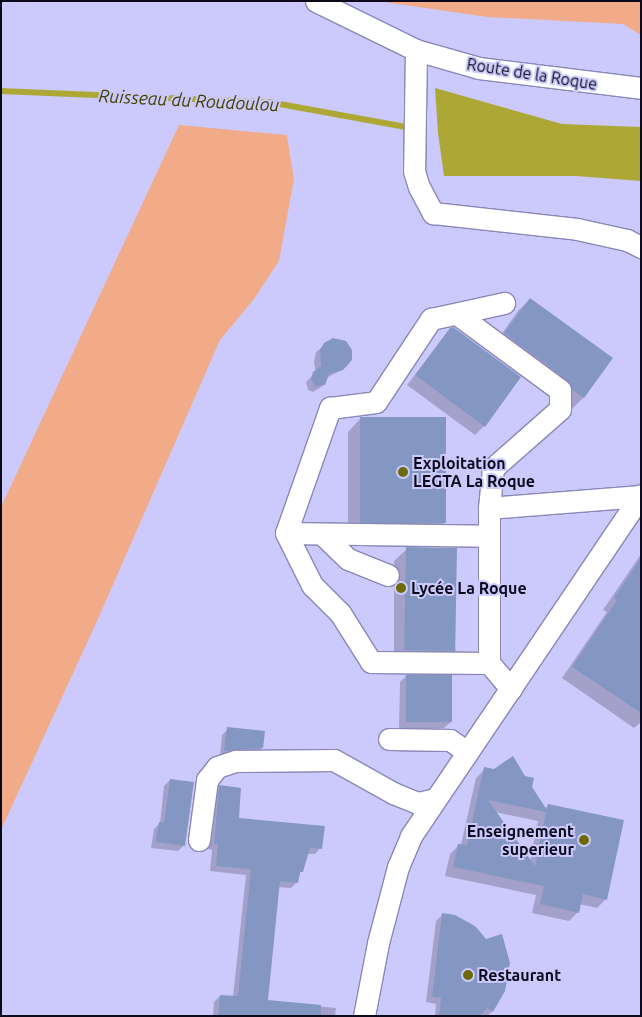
<!DOCTYPE html>
<html>
<head>
<meta charset="utf-8">
<style>
	body { margin:0 }
	#map { position:relative; width:642px; height:1017px; overflow:hidden; background:#cccafc; font-family:Ubuntu,sans-serif }
	div>[style] { position:absolute }
	[style*='--x'] { left:calc(var(--x)*1px); top:calc(var(--y)*1px); width:calc(var(--w)*1px); rotate:calc(var(--a)*1deg) }
	.green>* { inset:0; background:#f1ab89 }
	.water>* { inset:0; background:#ada835 }
	.shadow>* { inset:0; background:#0003 }
	.stream>* { height:5.5px; margin:-2.75px; padding:0 2.75px; transform-origin:2.75px; border-radius:2.75px; background:#ada835 }
	.building>* { inset:0; background:#8497c3; transform-origin:0 0 }
	.roads { filter:drop-shadow(1px 0 #8987b5) drop-shadow(-1px 0 #8987b5) drop-shadow(0 1px #8987b5) drop-shadow(0 -1px #8987b5) }
	.minor>* { height:21px; margin:-10.5px; padding:0 10.5px; transform-origin:10.5px; border-radius:10.5px; background:#fff }
	.dots>* { width:14px; height:14px; translate:-50% -50%; box-sizing:border-box; border:2px solid #cccafc; border-radius:50% }
	span { translate:-50% -50%; white-space:nowrap; text-align:center; line-height:1.15; -webkit-text-stroke:4px #cccafc; paint-order:stroke }
	.street-label { font-size:16px; color:#0b091a }
	.poi-label { font-size:16px; color:#0b091a; font-weight:700 }
	.left { translate:0 -50%; text-align:left }
	.right { translate:-100% -50%; text-align:right }
	.water-label { font-size:18px; color:#423f00; font-style:italic }
	.frame { position:absolute; inset:0; border:2px solid #0b091a; pointer-events:none }
</style>
</head>
<body>
<div id="map">
	<div class="green">
		<div style="clip-path:polygon(377px 1px,641px 1px,641px 35px,623px 24px,487px 17px)"></div>
		<div style="clip-path:polygon(179px 125px,287px 135px,294px 179px,279px 261px,254px 299px,220px 340px,98px 619px,1px 830px,1px 507px)"></div>
	</div>
	<div class="water">
		<div style="clip-path:polygon(435px 88px,562px 124px,641px 127px,641px 181px,576px 176px,444px 176px,438px 133px)"></div>
	</div>
	<div class="shadow">
		<div style="clip-path:polygon(530px 299px,611px 359px,583px 398px,571px 410px,493px 346px,518px 311px)"></div>
		<div style="clip-path:polygon(446px 335px,484px 426px,475px 435px,407px 385px)"></div>
		<div style="clip-path:polygon(322px 347px,351px 354px,348px 365px,342px 370px,326px 378px,324px 385px,313px 392px,308px 390px,306px 382px,316px 372px,314px 363px,316px 352px)"></div>
		<div style="clip-path:polygon(360px 419px,445px 522px,433px 534px,348px 533px,348px 432px)"></div>
		<div style="clip-path:polygon(407px 549px,456px 650px,444px 662px,394px 661px,394px 561px)"></div>
		<div style="clip-path:polygon(641px 554px,641px 722px,634px 728px,562px 678px,607px 612px,603px 610px)"></div>
		<div style="clip-path:polygon(406px 676px,451px 722px,444px 728px,399px 728px,400px 682px)"></div>
		<div style="clip-path:polygon(228px 729px,262px 748px,256px 754px,220px 756px,222px 735px)"></div>
		<div style="clip-path:polygon(evenodd,485px 769px,531px 787px,545px 809px,548px 805px,606px 899px,597px 908px,579px 904px,578px 912px,569px 921px,532px 913px,536px 895px,445px 876px,450px 854px,459px 845px,461px 845px,476px 778px,485px 769px,495px 812px,538px 821px,530px 861px,495px 812px)"></div>
		<div style="clip-path:polygon(170px 780px,184px 845px,178px 851px,151px 848px,154px 829px,160px 823px,164px 786px)"></div>
		<div style="clip-path:polygon(220px 786px,237px 819px,320px 848px,315px 854px,307px 854px,297px 882px,291px 888px,278px 887px,267px 1001px,336px 1008px,335px 1016px,213px 1016px,214px 1002px,220px 996px,233px 997px,246px 875px,210px 871px,212px 850px,208px 849px,214px 792px)"></div>
		<div style="clip-path:polygon(442px 915px,492px 1011px,488px 1016px,480px 1014px,479px 1016px,435px 1016px,436px 1004px,426px 1002px,436px 921px)"></div>
	</div>
	<div class="stream">
		<div style="--x:1;--y:91;--w:268;--a:2.4"></div>
		<div style="--x:269;--y:102;--w:139;--a:10.3"></div>
	</div>
	<div class="building">
		<div style="clip-path:polygon(530px 298px,613px 358px,584px 398px,572px 390px,567px 380px,504px 333px)"></div>
		<div style="clip-path:polygon(453px 327px,521px 377px,485px 427px,415px 375px,450px 328px)"></div>
		<div style="clip-path:polygon(333px 338px,346px 341px,352px 350px,352px 360px,343px 370px,329px 374px,325px 385px,315px 386px,311px 379px,313px 372px,321px 366px,320px 350px,324px 343px)"></div>
		<div style="left:446px;top:417px;width:106px;height:86px;rotate:90deg"></div>
		<div style="left:406px;top:547px;width:51px;height:103px;rotate:1deg"></div>
		<div style="clip-path:polygon(641px 558px,641px 713px,572px 667px,617px 600px,614px 598px)"></div>
		<div style="left:406px;top:675px;width:46px;height:47px"></div>
		<div style="clip-path:polygon(227px 727px,265px 731px,263px 748px,224px 751px)"></div>
		<div style="clip-path:polygon(evenodd,513px 756px,525px 776px,534px 778px,532px 787px,547px 810px,548px 804px,624px 820px,607px 900px,583px 894px,579px 913px,540px 904px,544px 886px,453px 867px,458px 844px,467px 845px,484px 767px,494px 769px,513px 756px,488px 800px,546px 812px,535px 866px,488px 800px)"></div>
		<div style="clip-path:polygon(170px 779px,194px 782px,185px 846px,156px 842px,159px 822px,164px 822px)"></div>
		<div style="clip-path:polygon(219px 785px,241px 788px,239px 818px,325px 826px,322px 849px,310px 848px,303px 872px,300px 872px,298px 883px,280px 881px,268px 1000px,321px 1005px,321px 1016px,218px 1016px,220px 995px,238px 996px,251px 869px,216px 866px,218px 844px,214px 844px)"></div>
		<div style="clip-path:polygon(442px 913px,455px 915px,475px 926px,486px 939px,502px 934px,510px 963px,505px 991px,493px 1012px,487px 1008px,480px 1016px,439px 1016px,441px 998px,432px 997px)"></div>
	</div>
	<div class="roads">
		<div class="minor">
			<div style="--x:316;--y:1;--w:111;--a:26.1"></div>
			<div style="--x:416;--y:50;--w:66;--a:15.9"></div>
			<div style="--x:479;--y:68;--w:163;--a:7"></div>
			<div style="--x:416;--y:50;--w:121;--a:90.9"></div>
			<div style="--x:414;--y:171;--w:17;--a:73"></div>
			<div style="--x:419;--y:187;--w:30;--a:62"></div>
			<div style="--x:433;--y:213;--w:145;--a:6.3"></div>
			<div style="--x:577;--y:229;--w:51;--a:12.4"></div>
			<div style="--x:627;--y:240;--w:16;--a:27"></div>
			<div style="--x:457;--y:314;--w:128;--a:36.4"></div>
			<div style="--x:560;--y:390;--w:19;--a:90"></div>
			<div style="--x:560;--y:409;--w:89;--a:138.6"></div>
			<div style="--x:493;--y:468;--w:40;--a:95.7"></div>
			<div style="--x:286;--y:533;--w:203;--a:0.8"></div>
			<div style="--x:322;--y:534;--w:36;--a:44"></div>
			<div style="--x:348;--y:559;--w:43;--a:21.8"></div>
			<div style="--x:489;--y:663;--w:118;--a:-179.5"></div>
			<div style="--x:371;--y:662;--w:58;--a:-122.3"></div>
			<div style="--x:340;--y:613;--w:40;--a:-135"></div>
			<div style="--x:312;--y:585;--w:58;--a:-116.6"></div>
			<div style="--x:286;--y:533;--w:133;--a:-70.6"></div>
			<div style="--x:330;--y:408;--w:46;--a:-7.4"></div>
			<div style="--x:376;--y:402;--w:100;--a:-56.5"></div>
			<div style="--x:431;--y:319;--w:75;--a:-12.4"></div>
			<div style="--x:511;--y:689;--w:34;--a:-130"></div>
			<div style="--x:489;--y:663;--w:155;--a:-90"></div>
			<div style="--x:489;--y:508;--w:151;--a:-4.5"></div>
			<div style="--x:389;--y:739;--w:61;--a:0.9"></div>
			<div style="--x:450;--y:740;--w:19;--a:35"></div>
			<div style="--x:199;--y:840;--w:61;--a:-82.4"></div>
			<div style="--x:207;--y:780;--w:16;--a:-52"></div>
			<div style="--x:217;--y:767;--w:20;--a:-18"></div>
			<div style="--x:236;--y:761;--w:98;--a:-0.6"></div>
			<div style="--x:334;--y:760;--w:68;--a:29.2"></div>
			<div style="--x:393;--y:793;--w:27;--a:22"></div>
			<div style="--x:418;--y:803;--w:17;--a:-13"></div>
			<div style="--x:364;--y:1016;--w:74;--a:-79.1"></div>
			<div style="--x:378;--y:943;--w:79;--a:-75.3"></div>
			<div style="--x:398;--y:867;--w:34;--a:-67"></div>
			<div style="--x:411;--y:836;--w:411;--a:-56"></div>
		</div>
	</div>
	<div class="dots">
		<div style="left:403px;top:472px;background:#6e6a05"></div>
		<div style="left:401px;top:588px;background:#6e6a05"></div>
		<div style="left:584px;top:840px;background:#6e6a05"></div>
		<div style="left:468px;top:975px;background:#6e6a05"></div>
	</div>
	<div class="street-label">
		<span style="left:532px;top:74px;rotate:9deg">Route de la Roque</span>
	</div>
	<div class="poi-label">
		<span class="left" style="left:413px;top:472px">Exploitation<br>LEGTA La Roque</span>
		<span class="left" style="left:411px;top:588px">Lycée La Roque</span>
		<span class="right" style="left:574px;top:840px">Enseignement<br>superieur</span>
		<span class="left" style="left:478px;top:975px">Restaurant</span>
	</div>
	<div class="water-label">
		<span style="left:189px;top:100px;rotate:3deg">Ruisseau du Roudoulou</span>
	</div>
	<div class="frame"></div>
</div>
</body>
</html>
